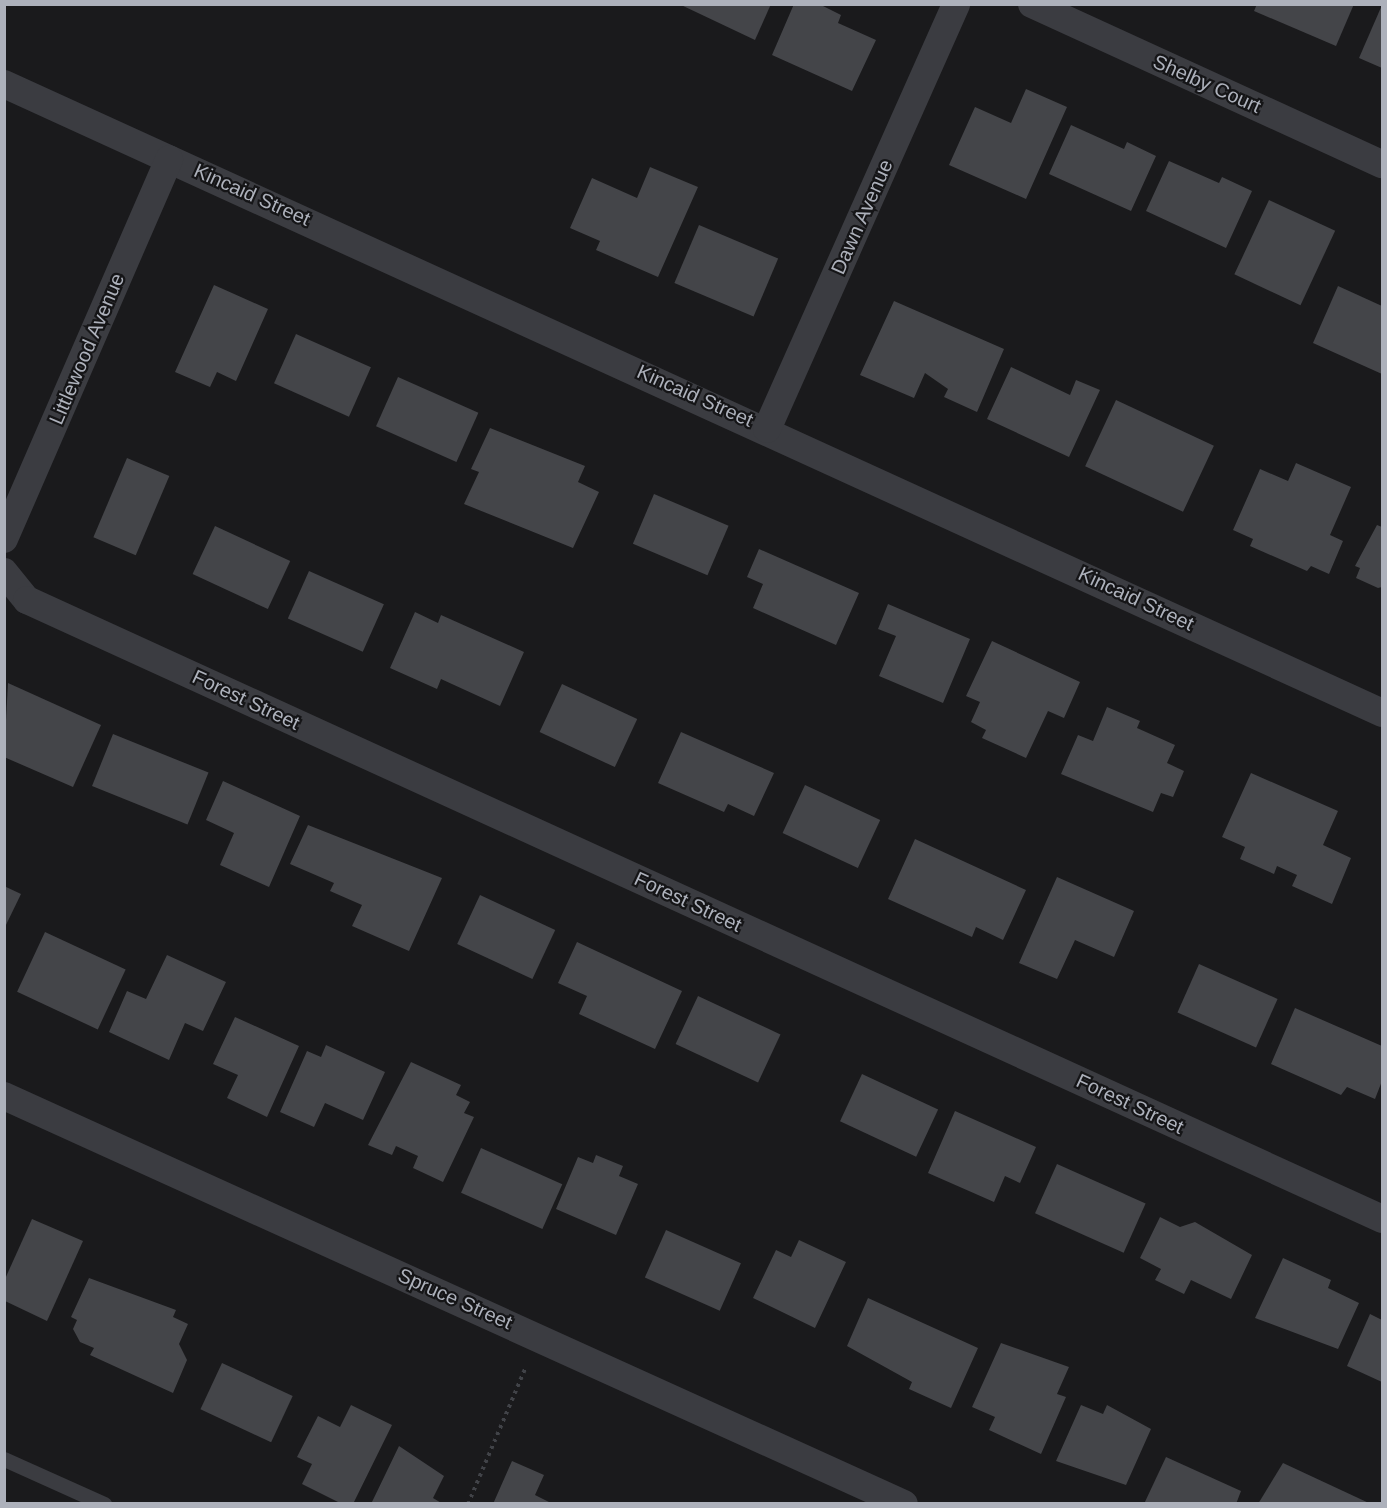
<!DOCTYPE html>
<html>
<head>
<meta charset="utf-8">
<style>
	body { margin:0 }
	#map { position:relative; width:1387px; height:1508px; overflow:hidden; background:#1a1a1c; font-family:Arial,sans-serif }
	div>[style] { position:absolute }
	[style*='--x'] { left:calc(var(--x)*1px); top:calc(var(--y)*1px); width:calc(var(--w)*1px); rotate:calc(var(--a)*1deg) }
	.building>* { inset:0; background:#444549; transform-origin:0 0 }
	.path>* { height:4px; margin-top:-2px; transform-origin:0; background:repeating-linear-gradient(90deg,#414348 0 3px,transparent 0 7.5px) }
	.lane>* { height:15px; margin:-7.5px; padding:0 7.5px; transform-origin:7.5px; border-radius:7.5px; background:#3b3c41 }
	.street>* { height:28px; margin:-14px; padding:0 14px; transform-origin:14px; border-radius:14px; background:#3b3c41 }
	span { translate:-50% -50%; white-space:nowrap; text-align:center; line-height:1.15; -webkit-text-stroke:4.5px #151517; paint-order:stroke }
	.street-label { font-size:20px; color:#adb1bb }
	.frame { position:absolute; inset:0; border:6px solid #adb1bb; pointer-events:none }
</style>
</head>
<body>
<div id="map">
	<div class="building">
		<div style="clip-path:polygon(679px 4px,771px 4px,755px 40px)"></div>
		<div style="clip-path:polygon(794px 4px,819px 4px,841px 15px,838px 23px,876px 40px,852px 91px,772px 55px)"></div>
		<div style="clip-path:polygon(1257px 4px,1354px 4px,1336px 46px,1254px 11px)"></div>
		<div style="clip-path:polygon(1382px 5px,1382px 68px,1359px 58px)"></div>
		<div style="clip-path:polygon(1026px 89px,1067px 107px,1026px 199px,949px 165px,975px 107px,1011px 123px)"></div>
		<div style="clip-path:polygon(1071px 125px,1124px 149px,1127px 142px,1156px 156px,1131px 211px,1049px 174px)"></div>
		<div style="clip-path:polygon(1169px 161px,1219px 183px,1222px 177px,1252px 191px,1226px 248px,1146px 211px)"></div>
		<div style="clip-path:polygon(650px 167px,698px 187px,658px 277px,596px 250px,600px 241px,570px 228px,592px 178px,637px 198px)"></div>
		<div style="left:1269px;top:200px;width:73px;height:82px;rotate:25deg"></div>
		<div style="left:699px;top:225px;width:86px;height:63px;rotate:23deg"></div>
		<div style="clip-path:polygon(214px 285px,268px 309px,236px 381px,217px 372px,210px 387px,175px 372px)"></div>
		<div style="clip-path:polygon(1338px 286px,1382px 306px,1382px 374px,1313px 343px)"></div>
		<div style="clip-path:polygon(894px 301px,1004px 349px,977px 412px,944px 397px,948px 389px,925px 373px,914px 398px,860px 375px)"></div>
		<div style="left:296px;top:334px;width:82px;height:54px;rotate:24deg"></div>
		<div style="clip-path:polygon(1011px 367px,1070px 395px,1076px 380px,1100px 390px,1069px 457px,987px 419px)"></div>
		<div style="left:398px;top:377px;width:88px;height:54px;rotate:24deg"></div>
		<div style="left:1116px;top:400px;width:108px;height:73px;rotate:25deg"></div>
		<div style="clip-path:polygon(490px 428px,585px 466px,578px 482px,599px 492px,573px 548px,464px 504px,479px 472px,471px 469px)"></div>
		<div style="left:127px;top:458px;width:46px;height:86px;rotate:23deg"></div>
		<div style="clip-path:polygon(1296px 463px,1351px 487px,1330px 535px,1343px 541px,1329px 574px,1311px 566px,1307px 571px,1250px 546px,1253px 539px,1233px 530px,1260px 469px,1288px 481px)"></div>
		<div style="left:654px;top:494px;width:81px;height:54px;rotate:23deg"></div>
		<div style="clip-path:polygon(1377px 525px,1382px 527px,1382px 587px,1378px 588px,1356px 578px,1360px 568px,1355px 566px)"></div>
		<div style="left:215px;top:526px;width:83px;height:53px;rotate:25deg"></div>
		<div style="clip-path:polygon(759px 549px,859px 593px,836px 645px,753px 608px,763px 584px,747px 577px)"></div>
		<div style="left:309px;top:571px;width:82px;height:52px;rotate:24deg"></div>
		<div style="clip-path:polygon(888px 604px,970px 639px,943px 703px,879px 676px,896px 636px,878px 629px)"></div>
		<div style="clip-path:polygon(415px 612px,438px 623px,441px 615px,524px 652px,500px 706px,441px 679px,437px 689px,390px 668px)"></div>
		<div style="clip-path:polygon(992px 641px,1080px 682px,1064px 718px,1048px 711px,1026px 758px,982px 738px,986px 730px,971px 722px,980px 702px,966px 696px)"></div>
		<div style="clip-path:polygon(8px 683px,101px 725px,73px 787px,4px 757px)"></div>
		<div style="left:562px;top:684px;width:83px;height:53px;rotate:25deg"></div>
		<div style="clip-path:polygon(1107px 707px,1140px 721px,1137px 728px,1175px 745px,1167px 763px,1184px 771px,1173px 797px,1161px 793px,1153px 812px,1061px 774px,1078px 735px,1093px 741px)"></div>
		<div style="clip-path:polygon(681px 732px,774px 773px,754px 816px,728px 804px,724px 812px,658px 783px)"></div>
		<div style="left:113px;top:734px;width:103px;height:56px;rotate:22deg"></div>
		<div style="clip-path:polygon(1251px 773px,1338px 811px,1323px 845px,1351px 858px,1332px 904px,1292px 886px,1297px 875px,1277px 866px,1274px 874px,1240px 859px,1245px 847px,1222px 837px)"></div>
		<div style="clip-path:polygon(223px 781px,300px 816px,269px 887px,220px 865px,234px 833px,206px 820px)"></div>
		<div style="left:805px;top:785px;width:83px;height:53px;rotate:25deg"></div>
		<div style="clip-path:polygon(308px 825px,442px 878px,409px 951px,352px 926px,362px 905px,330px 891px,334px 883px,290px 864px)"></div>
		<div style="clip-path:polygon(915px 839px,1026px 890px,1003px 940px,976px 927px,972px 937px,888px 899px)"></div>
		<div style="clip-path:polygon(1057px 877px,1134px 911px,1114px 957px,1075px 940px,1057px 979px,1019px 963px)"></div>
		<div style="clip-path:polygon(4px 886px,21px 894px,4px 929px)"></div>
		<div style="left:480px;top:895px;width:83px;height:54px;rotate:25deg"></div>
		<div style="left:45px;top:932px;width:89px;height:66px;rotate:25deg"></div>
		<div style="clip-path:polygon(577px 942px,682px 991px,655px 1049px,579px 1014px,587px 996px,558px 983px)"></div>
		<div style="clip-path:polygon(167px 955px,226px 982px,203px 1031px,185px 1023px,169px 1060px,109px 1032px,127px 991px,146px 999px)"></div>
		<div style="left:1199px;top:964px;width:86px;height:53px;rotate:24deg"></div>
		<div style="left:698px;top:996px;width:91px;height:53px;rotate:25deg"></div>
		<div style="clip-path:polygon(1295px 1008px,1382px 1046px,1382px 1081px,1375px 1099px,1347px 1087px,1341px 1095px,1271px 1064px)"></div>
		<div style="clip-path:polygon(235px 1017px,299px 1046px,267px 1117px,227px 1098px,238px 1075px,213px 1064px)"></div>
		<div style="clip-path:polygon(326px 1045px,385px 1072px,363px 1120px,325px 1103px,314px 1127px,280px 1112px,307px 1051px,321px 1057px)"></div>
		<div style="clip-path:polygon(411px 1062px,461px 1085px,456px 1095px,470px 1102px,464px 1113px,474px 1117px,443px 1182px,413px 1168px,418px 1156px,396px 1146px,392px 1155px,368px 1145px)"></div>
		<div style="left:862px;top:1074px;width:84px;height:52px;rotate:25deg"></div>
		<div style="clip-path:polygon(955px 1111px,1036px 1147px,1020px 1183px,1005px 1176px,994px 1202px,928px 1173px)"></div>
		<div style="left:481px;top:1148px;width:89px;height:49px;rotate:24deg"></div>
		<div style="clip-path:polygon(596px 1155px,623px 1166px,619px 1176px,638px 1184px,616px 1235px,556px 1209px,578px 1157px,593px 1163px)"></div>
		<div style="left:1057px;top:1164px;width:97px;height:54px;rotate:24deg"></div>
		<div style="clip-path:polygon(1160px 1217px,1180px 1227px,1195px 1222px,1252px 1255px,1231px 1299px,1191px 1280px,1184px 1294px,1155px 1280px,1161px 1269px,1140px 1258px)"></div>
		<div style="clip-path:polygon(32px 1219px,83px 1241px,47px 1321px,5px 1301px,5px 1279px)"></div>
		<div style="left:666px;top:1230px;width:82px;height:52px;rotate:24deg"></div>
		<div style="clip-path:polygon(799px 1240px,846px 1262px,815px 1328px,753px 1298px,776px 1250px,791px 1257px)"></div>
		<div style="clip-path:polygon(1283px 1258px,1331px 1280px,1328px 1288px,1359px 1303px,1338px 1349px,1255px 1318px)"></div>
		<div style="clip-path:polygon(89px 1278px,176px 1310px,173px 1317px,188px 1324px,179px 1344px,187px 1360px,173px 1393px,90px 1355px,94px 1348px,80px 1342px,73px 1329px,77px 1320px,71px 1317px)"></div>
		<div style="clip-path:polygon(868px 1298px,978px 1348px,951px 1408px,909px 1389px,912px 1382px,847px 1346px)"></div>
		<div style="clip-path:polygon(1370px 1314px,1382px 1320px,1382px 1382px,1347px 1366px)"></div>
		<div style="clip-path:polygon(1001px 1343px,1069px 1367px,1057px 1394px,1066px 1397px,1041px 1454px,989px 1430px,995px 1417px,972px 1407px)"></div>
		<div style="left:222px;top:1363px;width:78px;height:51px;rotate:25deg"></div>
		<div style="clip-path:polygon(351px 1405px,392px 1425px,353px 1504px,342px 1504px,302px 1484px,312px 1464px,297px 1457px,318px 1416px,340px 1427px)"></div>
		<div style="clip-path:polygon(1081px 1405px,1103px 1414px,1107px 1405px,1151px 1429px,1126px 1485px,1056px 1461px)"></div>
		<div style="clip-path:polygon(399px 1446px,444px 1476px,433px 1498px,443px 1504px,371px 1504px)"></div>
		<div style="clip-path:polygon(1166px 1457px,1241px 1491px,1236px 1504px,1144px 1504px)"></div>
		<div style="clip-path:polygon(512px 1461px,544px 1475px,535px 1495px,553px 1504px,493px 1504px)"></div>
		<div style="clip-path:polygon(1283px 1463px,1371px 1504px,1258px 1504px)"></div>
	</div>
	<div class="path">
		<div style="--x:468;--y:1504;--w:147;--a:-67.1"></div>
	</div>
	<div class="lane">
		<div style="--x:4;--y:1459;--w:110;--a:24.2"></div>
	</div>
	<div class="street">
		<div style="--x:1032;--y:4;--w:385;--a:24.6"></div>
		<div style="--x:4;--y:84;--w:1515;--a:24.53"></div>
		<div style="--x:767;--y:429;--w:465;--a:-66"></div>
		<div style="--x:4;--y:539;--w:414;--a:-66.5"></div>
		<div style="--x:4;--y:572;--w:36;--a:51"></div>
		<div style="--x:27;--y:600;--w:1490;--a:24.55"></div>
		<div style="--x:4;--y:1096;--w:988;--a:24.39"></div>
	</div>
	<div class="street-label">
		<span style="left:1207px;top:84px;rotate:24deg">Shelby Court</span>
		<span style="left:252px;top:195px;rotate:24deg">Kincaid Street</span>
		<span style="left:862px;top:217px;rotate:-66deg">Dawn Avenue</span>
		<span style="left:87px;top:349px;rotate:-67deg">Littlewood Avenue</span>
		<span style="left:695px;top:396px;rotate:24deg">Kincaid Street</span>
		<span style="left:1136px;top:599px;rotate:25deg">Kincaid Street</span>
		<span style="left:246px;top:700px;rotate:25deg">Forest Street</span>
		<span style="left:688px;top:902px;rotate:25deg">Forest Street</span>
		<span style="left:1130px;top:1104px;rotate:25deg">Forest Street</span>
		<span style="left:455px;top:1299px;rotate:24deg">Spruce Street</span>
	</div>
	<div class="frame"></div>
</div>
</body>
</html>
